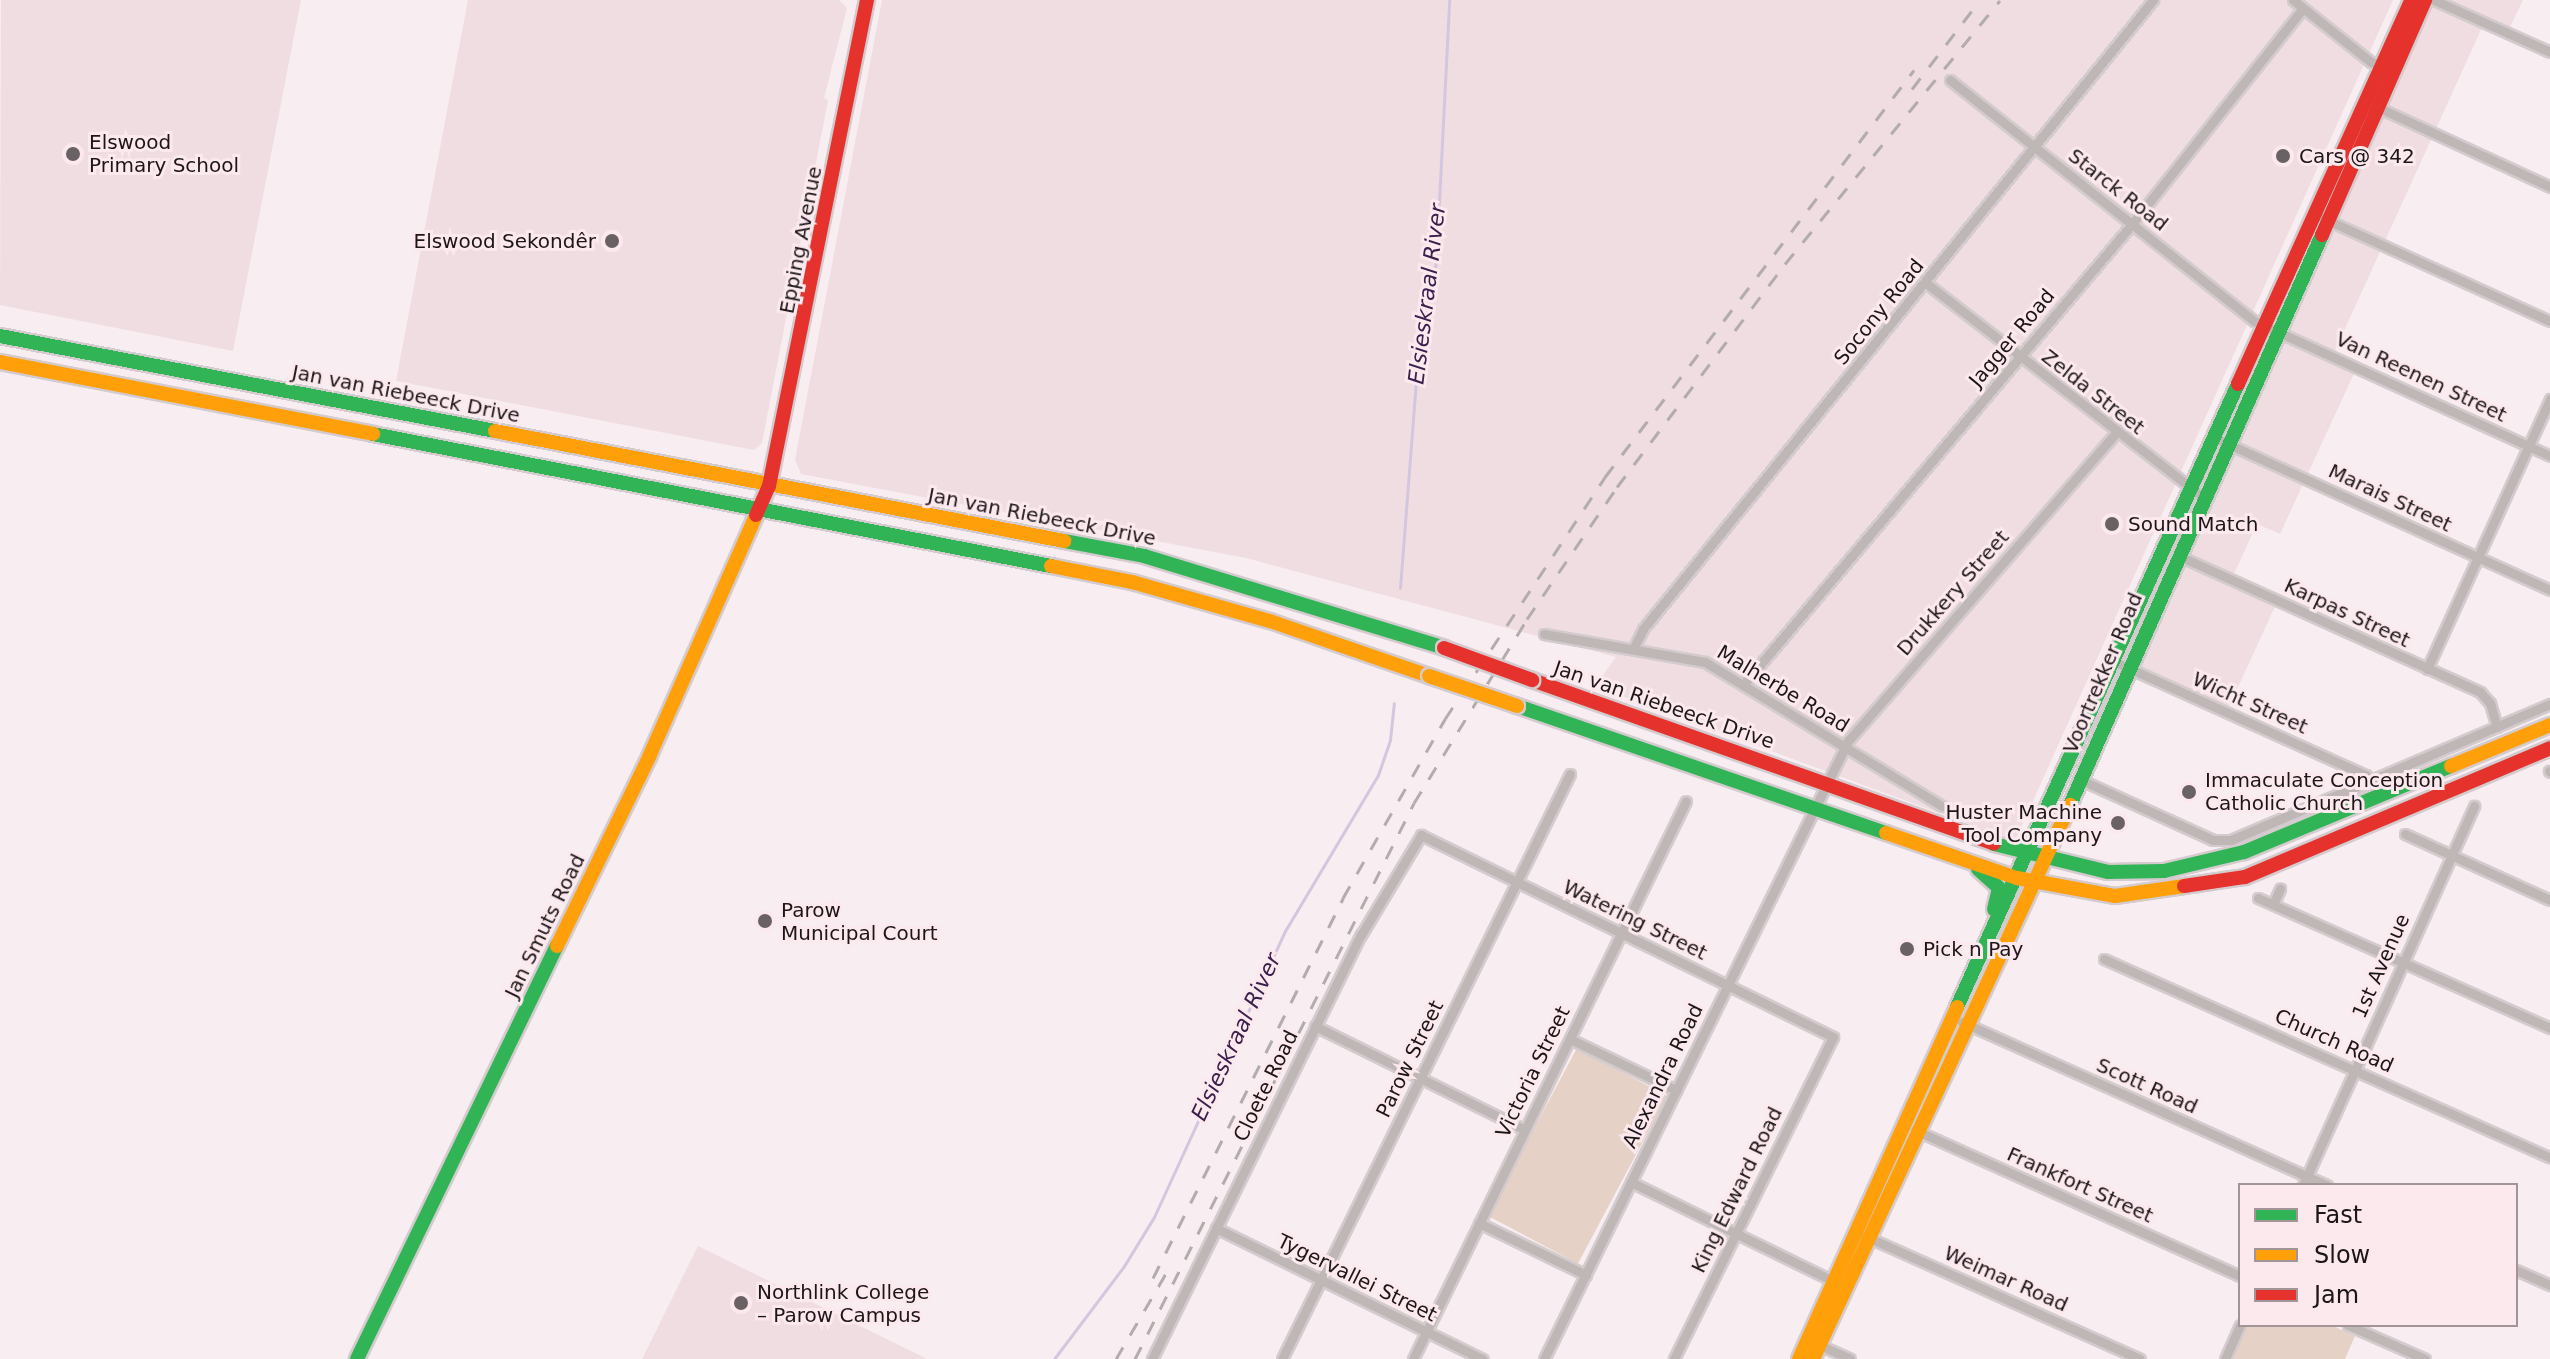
<!DOCTYPE html>
<html>
<head>
<meta charset="utf-8">
<style>
	body { margin:0 }
	#map { position:relative; width:2550px; height:1359px; overflow:hidden; background:#f8edf0; font-family:"DejaVu Sans",sans-serif }
	div>[style] { position:absolute }
	[style*='--x'] { left:calc(var(--x)*1px); top:calc(var(--y)*1px); width:calc(var(--w)*1px); rotate:calc(var(--a)*1deg) }
	.built>* { inset:0; background:#f0dde1 }
	.green>* { inset:0; background:#e6d1c7; transform-origin:0 0 }
	.stream>* { height:3px; margin:-1.5px; padding:0 1.5px; transform-origin:1.5px; border-radius:1.5px; background:#d4c6de }
	.roads { filter:drop-shadow(2px 0 #d4cbce) drop-shadow(-2px 0 #d4cbce) drop-shadow(0 2px #d4cbce) drop-shadow(0 -2px #d4cbce) }
	.street>* { height:9px; margin:-4.5px; padding:0 4.5px; transform-origin:4.5px; border-radius:4.5px; background:#beb7b6 }
	.fast>* { height:14px; margin:-7px; padding:0 7px; transform-origin:7px; border-radius:7px; background:#30b455 }
	.slow>* { height:14px; margin:-7px; padding:0 7px; transform-origin:7px; border-radius:7px; background:#ff9f0a }
	.jam>* { height:14px; margin:-7px; padding:0 7px; transform-origin:7px; border-radius:7px; background:#e5322d }
	.rail>* { height:3px; margin-top:-1.5px; transform-origin:0; background:repeating-linear-gradient(90deg,#b3acac 0 14px,transparent 0 28px) }
	.bridges { filter:drop-shadow(2px 0 #d4cbce) drop-shadow(-2px 0 #d4cbce) drop-shadow(0 2px #d4cbce) drop-shadow(0 -2px #d4cbce) }
	.slow-bridge>* { height:14px; margin:-7px; padding:0 7px; transform-origin:7px; border-radius:7px; background:#ff9f0a }
	.jam-bridge>* { height:14px; margin:-7px; padding:0 7px; transform-origin:7px; border-radius:7px; background:#e5322d }
	.dots>* { width:22px; height:22px; translate:-50% -50%; box-sizing:border-box; border:4px solid #fce9ee; border-radius:50% }
	span { translate:-50% -50%; white-space:nowrap; text-align:center; line-height:1.15; -webkit-text-stroke:6px #fce9ee; paint-order:stroke }
	.poi-label { font-size:20px; color:#1c1618 }
	.left { translate:0 -50%; text-align:left }
	.right { translate:-100% -50%; text-align:right }
	.street-label { font-size:20px; color:#1c1618 }
	.water-label { font-size:22px; color:#39214d; font-style:italic }
	.legend { position:absolute; left:2238px; top:1183px; width:280px; height:144px; box-sizing:border-box; background:#fce9ee; border:2px solid #a29598; margin:0; padding:10px 14px; list-style:none; font-size:24px; color:#1c1618 }
	.legend li { display:flex; align-items:center; gap:16px; height:40px }
	.legend b { width:40px; border:2px solid #a29598 }
</style>
</head>
<body>
<div id="map">
	<div class="built">
		<div style="clip-path:polygon(1px 0,301px 0,233px 351px,0 305px)"></div>
		<div style="clip-path:polygon(468px 0,839px 0,847px 8px,824px 98px,828px 100px,762px 443px,754px 450px,396px 381px)"></div>
		<div style="clip-path:polygon(882px 0,2393px 0,2015px 841px,1595px 686px,1616px 657px,1246px 558px,801px 474px,795px 460px)"></div>
		<div style="clip-path:polygon(2428px 0,2523px 0,2508px 31px,2485px 21px,2333px 355px,2357px 367px,2280px 534px,2257px 524px,2232px 578px,2278px 600px,2227px 711px,2128px 667px)"></div>
		<div style="clip-path:polygon(698px 1246px,927px 1359px,642px 1359px)"></div>
	</div>
	<div class="green">
		<div style="left:1577px;top:1048px;width:102px;height:190px;rotate:28deg"></div>
		<div style="clip-path:polygon(2248px 1325px,2331px 1325px,2355px 1336px,2345px 1359px,2233px 1359px)"></div>
	</div>
	<div class="stream">
		<div style="--x:1400;--y:588;--w:224;--a:-85.6"></div>
		<div style="--x:1417;--y:365;--w:106;--a:-79.6"></div>
		<div style="--x:1436;--y:261;--w:261;--a:-87.1"></div>
		<div style="--x:1054;--y:1359;--w:116;--a:-53"></div>
		<div style="--x:1124;--y:1266;--w:57;--a:-58.5"></div>
		<div style="--x:1154;--y:1217;--w:315;--a:-65.4"></div>
		<div style="--x:1285;--y:931;--w:182;--a:-59.2"></div>
		<div style="--x:1378;--y:775;--w:37;--a:-71"></div>
		<div style="--x:1390;--y:740;--w:37;--a:-84"></div>
	</div>
	<div class="roads">
		<div class="street">
			<div style="--x:2293;--y:0;--w:100;--a:38.5"></div>
			<div style="--x:2371;--y:62;--w:16;--a:22"></div>
			<div style="--x:2434;--y:0;--w:127;--a:24.1"></div>
			<div style="--x:1950;--y:80;--w:388;--a:38.4"></div>
			<div style="--x:2254;--y:321;--w:325;--a:24.5"></div>
			<div style="--x:2375;--y:106;--w:193;--a:24.8"></div>
			<div style="--x:2314;--y:214;--w:259;--a:24.4"></div>
			<div style="--x:1926;--y:283;--w:350;--a:37.7"></div>
			<div style="--x:2215;--y:438;--w:368;--a:24.4"></div>
			<div style="--x:2177;--y:555;--w:333;--a:24.3"></div>
			<div style="--x:2480;--y:692;--w:15;--a:48"></div>
			<div style="--x:2490;--y:703;--w:25;--a:74"></div>
			<div style="--x:1544;--y:634;--w:163;--a:9.9"></div>
			<div style="--x:1705;--y:662;--w:277;--a:31.3"></div>
			<div style="--x:1634;--y:647;--w:20;--a:-63"></div>
			<div style="--x:1643;--y:629;--w:810;--a:-50.96"></div>
			<div style="--x:2113;--y:661;--w:277;--a:24.3"></div>
			<div style="--x:2366;--y:775;--w:7;--a:56"></div>
			<div style="--x:2427;--y:669;--w:297;--a:-65.5"></div>
			<div style="--x:1743;--y:685;--w:603;--a:-49.84"></div>
			<div style="--x:2132;--y:224;--w:275;--a:-51.6"></div>
			<div style="--x:2549;--y:771;--w:1;--a:45"></div>
			<div style="--x:2079;--y:779;--w:147;--a:24.5"></div>
			<div style="--x:2213;--y:840;--w:18;--a:0"></div>
			<div style="--x:2231;--y:840;--w:347;--a:-23.1"></div>
			<div style="--x:2405;--y:834;--w:159;--a:24.5"></div>
			<div style="--x:2258;--y:898;--w:320;--a:24"></div>
			<div style="--x:2273;--y:904;--w:17;--a:-65"></div>
			<div style="--x:2104;--y:959;--w:488;--a:24"></div>
			<div style="--x:1962;--y:1022;--w:400;--a:24.1"></div>
			<div style="--x:1315;--y:1026;--w:234;--a:26.3"></div>
			<div style="--x:1570;--y:1039;--w:118;--a:25.7"></div>
			<div style="--x:1915;--y:1130;--w:356;--a:24.2"></div>
			<div style="--x:1631;--y:1182;--w:229;--a:26.1"></div>
			<div style="--x:2303;--y:1185;--w:416;--a:-65.7"></div>
			<div style="--x:1479;--y:1223;--w:119;--a:25.9"></div>
			<div style="--x:1216;--y:1228;--w:297;--a:26.2"></div>
			<div style="--x:1865;--y:1236;--w:301;--a:24.1"></div>
			<div style="--x:2516;--y:1270;--w:37;--a:24"></div>
			<div style="--x:2348;--y:1325;--w:84;--a:23.8"></div>
			<div style="--x:1817;--y:1344;--w:36;--a:24"></div>
			<div style="--x:1152;--y:1359;--w:473;--a:-63.8"></div>
			<div style="--x:1361;--y:935;--w:117;--a:-59"></div>
			<div style="--x:1421;--y:835;--w:459;--a:26.1"></div>
			<div style="--x:1833;--y:1037;--w:359;--a:116.3"></div>
			<div style="--x:1282;--y:1359;--w:652;--a:-63.79"></div>
			<div style="--x:1413;--y:1359;--w:621;--a:-63.93"></div>
			<div style="--x:1544;--y:1359;--w:689;--a:-63.81"></div>
			<div style="--x:1848;--y:741;--w:408;--a:-49"></div>
			<div style="--x:2225;--y:1359;--w:37;--a:-66"></div>
		</div>
		<div class="fast">
			<div style="--x:0;--y:336;--w:504;--a:10.86"></div>
			<div style="--x:373;--y:434;--w:691;--a:11.02"></div>
			<div style="--x:1064;--y:541;--w:81;--a:10.6"></div>
			<div style="--x:1144;--y:556;--w:314;--a:17"></div>
			<div style="--x:1517;--y:706;--w:390;--a:19"></div>
			<div style="--x:2070;--y:805;--w:623;--a:-66.15"></div>
			<div style="--x:1994;--y:844;--w:117;--a:13.8"></div>
			<div style="--x:2108;--y:872;--w:56;--a:-1"></div>
			<div style="--x:2164;--y:871;--w:82;--a:-13.4"></div>
			<div style="--x:2244;--y:852;--w:224;--a:-22.6"></div>
			<div style="--x:1978;--y:869;--w:28;--a:42"></div>
			<div style="--x:1999;--y:888;--w:22;--a:103"></div>
			<div style="--x:1957;--y:1007;--w:683;--a:-65.72"></div>
			<div style="--x:357;--y:1359;--w:459;--a:-64.2"></div>
		</div>
		<div class="slow">
			<div style="--x:0;--y:362;--w:380;--a:10.9"></div>
			<div style="--x:495;--y:431;--w:580;--a:10.94"></div>
			<div style="--x:1051;--y:566;--w:83;--a:11.2"></div>
			<div style="--x:1132;--y:582;--w:143;--a:15.8"></div>
			<div style="--x:1270;--y:621;--w:168;--a:19.1"></div>
			<div style="--x:2451;--y:766;--w:107;--a:-22.5"></div>
			<div style="--x:1886;--y:833;--w:139;--a:19"></div>
			<div style="--x:2017;--y:878;--w:100;--a:10.4"></div>
			<div style="--x:2115;--y:896;--w:70;--a:-8.2"></div>
			<div style="--x:557;--y:946;--w:210;--a:-64"></div>
			<div style="--x:649;--y:757;--w:265;--a:-66.1"></div>
			<div style="--x:1799;--y:1359;--w:386;--a:-65.8"></div>
			<div style="--x:1813;--y:1359;--w:611;--a:-65.11"></div>
		</div>
		<div class="jam">
			<div style="--x:2322;--y:235;--w:257;--a:-66.3"></div>
			<div style="--x:2238;--y:384;--w:421;--a:-65.7"></div>
			<div style="--x:756;--y:515;--w:32;--a:-66"></div>
			<div style="--x:769;--y:486;--w:496;--a:-78.6"></div>
			<div style="--x:1532;--y:680;--w:490;--a:19.5"></div>
			<div style="--x:2184;--y:886;--w:62;--a:-8.4"></div>
			<div style="--x:2245;--y:877;--w:331;--a:-22.9"></div>
		</div>
	</div>
	<div class="rail">
		<div style="--x:1912;--y:89;--w:112;--a:-52.6"></div>
		<div style="--x:1153;--y:1278;--w:425;--a:-63.4"></div>
		<div style="--x:1343;--y:898;--w:206;--a:-60.3"></div>
		<div style="--x:1445;--y:719;--w:290;--a:-56.5"></div>
		<div style="--x:1605;--y:477;--w:511;--a:-52.79"></div>
		<div style="--x:1116;--y:1359;--w:103;--a:-59.7"></div>
		<div style="--x:1135;--y:1359;--w:622;--a:-63.35"></div>
		<div style="--x:1414;--y:803;--w:216;--a:-58.4"></div>
		<div style="--x:1527;--y:619;--w:160;--a:-55.7"></div>
		<div style="--x:1617;--y:487;--w:279;--a:-53"></div>
		<div style="--x:1785;--y:264;--w:340;--a:-50.8"></div>
	</div>
	<div class="bridges">
		<div class="slow-bridge">
			<div style="--x:1429;--y:676;--w:93;--a:18.8"></div>
		</div>
		<div class="jam-bridge">
			<div style="--x:1444;--y:648;--w:94;--a:20"></div>
		</div>
	</div>
	<div class="dots">
		<div style="left:73px;top:154px;background:#696164"></div>
		<div style="left:2283px;top:156px;background:#696164"></div>
		<div style="left:612px;top:241px;background:#696164"></div>
		<div style="left:2112px;top:524px;background:#696164"></div>
		<div style="left:2189px;top:792px;background:#696164"></div>
		<div style="left:2118px;top:823px;background:#696164"></div>
		<div style="left:765px;top:921px;background:#696164"></div>
		<div style="left:1907px;top:949px;background:#696164"></div>
		<div style="left:741px;top:1303px;background:#696164"></div>
	</div>
	<div class="poi-label">
		<span class="left" style="left:89px;top:154px">Elswood<br>Primary School</span>
		<span class="left" style="left:2299px;top:156px">Cars @ 342</span>
		<span class="right" style="left:596px;top:241px">Elswood Sekondêr</span>
		<span class="left" style="left:2128px;top:524px">Sound Match</span>
		<span class="left" style="left:2205px;top:792px">Immaculate Conception<br>Catholic Church</span>
		<span class="right" style="left:2102px;top:824px">Huster Machine<br>Tool Company</span>
		<span class="left" style="left:781px;top:922px">Parow<br>Municipal Court</span>
		<span class="left" style="left:1923px;top:949px">Pick n Pay</span>
		<span class="left" style="left:757px;top:1304px">Northlink College<br>– Parow Campus</span>
	</div>
	<div class="street-label">
		<span style="left:2118px;top:190px;rotate:38deg">Starck Road</span>
		<span style="left:801px;top:240px;rotate:-79deg">Epping Avenue</span>
		<span style="left:1879px;top:312px;rotate:-51deg">Socony Road</span>
		<span style="left:2012px;top:338px;rotate:-50deg">Jagger Road</span>
		<span style="left:2421px;top:377px;rotate:25deg">Van Reenen Street</span>
		<span style="left:2093px;top:392px;rotate:38deg">Zelda Street</span>
		<span style="left:406px;top:394px;rotate:11deg">Jan van Riebeeck Drive</span>
		<span style="left:2390px;top:498px;rotate:25deg">Marais Street</span>
		<span style="left:1042px;top:517px;rotate:11deg">Jan van Riebeeck Drive</span>
		<span style="left:1953px;top:593px;rotate:-49deg">Drukkery Street</span>
		<span style="left:2347px;top:613px;rotate:25deg">Karpas Street</span>
		<span style="left:2103px;top:673px;rotate:-67deg">Voortrekker Road</span>
		<span style="left:1783px;top:689px;rotate:31deg">Malherbe Road</span>
		<span style="left:2250px;top:703px;rotate:24deg">Wicht Street</span>
		<span style="left:1664px;top:705px;rotate:19deg">Jan van Riebeeck Drive</span>
		<span style="left:1635px;top:920px;rotate:26deg">Watering Street</span>
		<span style="left:545px;top:926px;rotate:-64deg">Jan Smuts Road</span>
		<span style="left:2381px;top:966px;rotate:-66deg">1st Avenue</span>
		<span style="left:2334px;top:1041px;rotate:24deg">Church Road</span>
		<span style="left:1410px;top:1059px;rotate:-64deg">Parow Street</span>
		<span style="left:1533px;top:1072px;rotate:-64deg">Victoria Street</span>
		<span style="left:1663px;top:1076px;rotate:-64deg">Alexandra Road</span>
		<span style="left:1266px;top:1086px;rotate:-64deg">Cloete Road</span>
		<span style="left:2147px;top:1086px;rotate:24deg">Scott Road</span>
		<span style="left:2080px;top:1185px;rotate:24deg">Frankfort Street</span>
		<span style="left:1737px;top:1190px;rotate:-64deg">King Edward Road</span>
		<span style="left:1357px;top:1278px;rotate:26deg">Tygervallei Street</span>
		<span style="left:2006px;top:1279px;rotate:24deg">Weimar Road</span>
	</div>
	<div class="water-label">
		<span style="left:1427px;top:294px;rotate:-83deg">Elsieskraal River</span>
		<span style="left:1236px;top:1037px;rotate:-65deg">Elsieskraal River</span>
	</div>
	<ul class="legend">
	<li><b style="height:10px;background:#30b455"></b>Fast</li>
	<li><b style="height:10px;background:#ff9f0a"></b>Slow</li>
	<li><b style="height:10px;background:#e5322d"></b>Jam</li>
	</ul>
</div>
</body>
</html>
